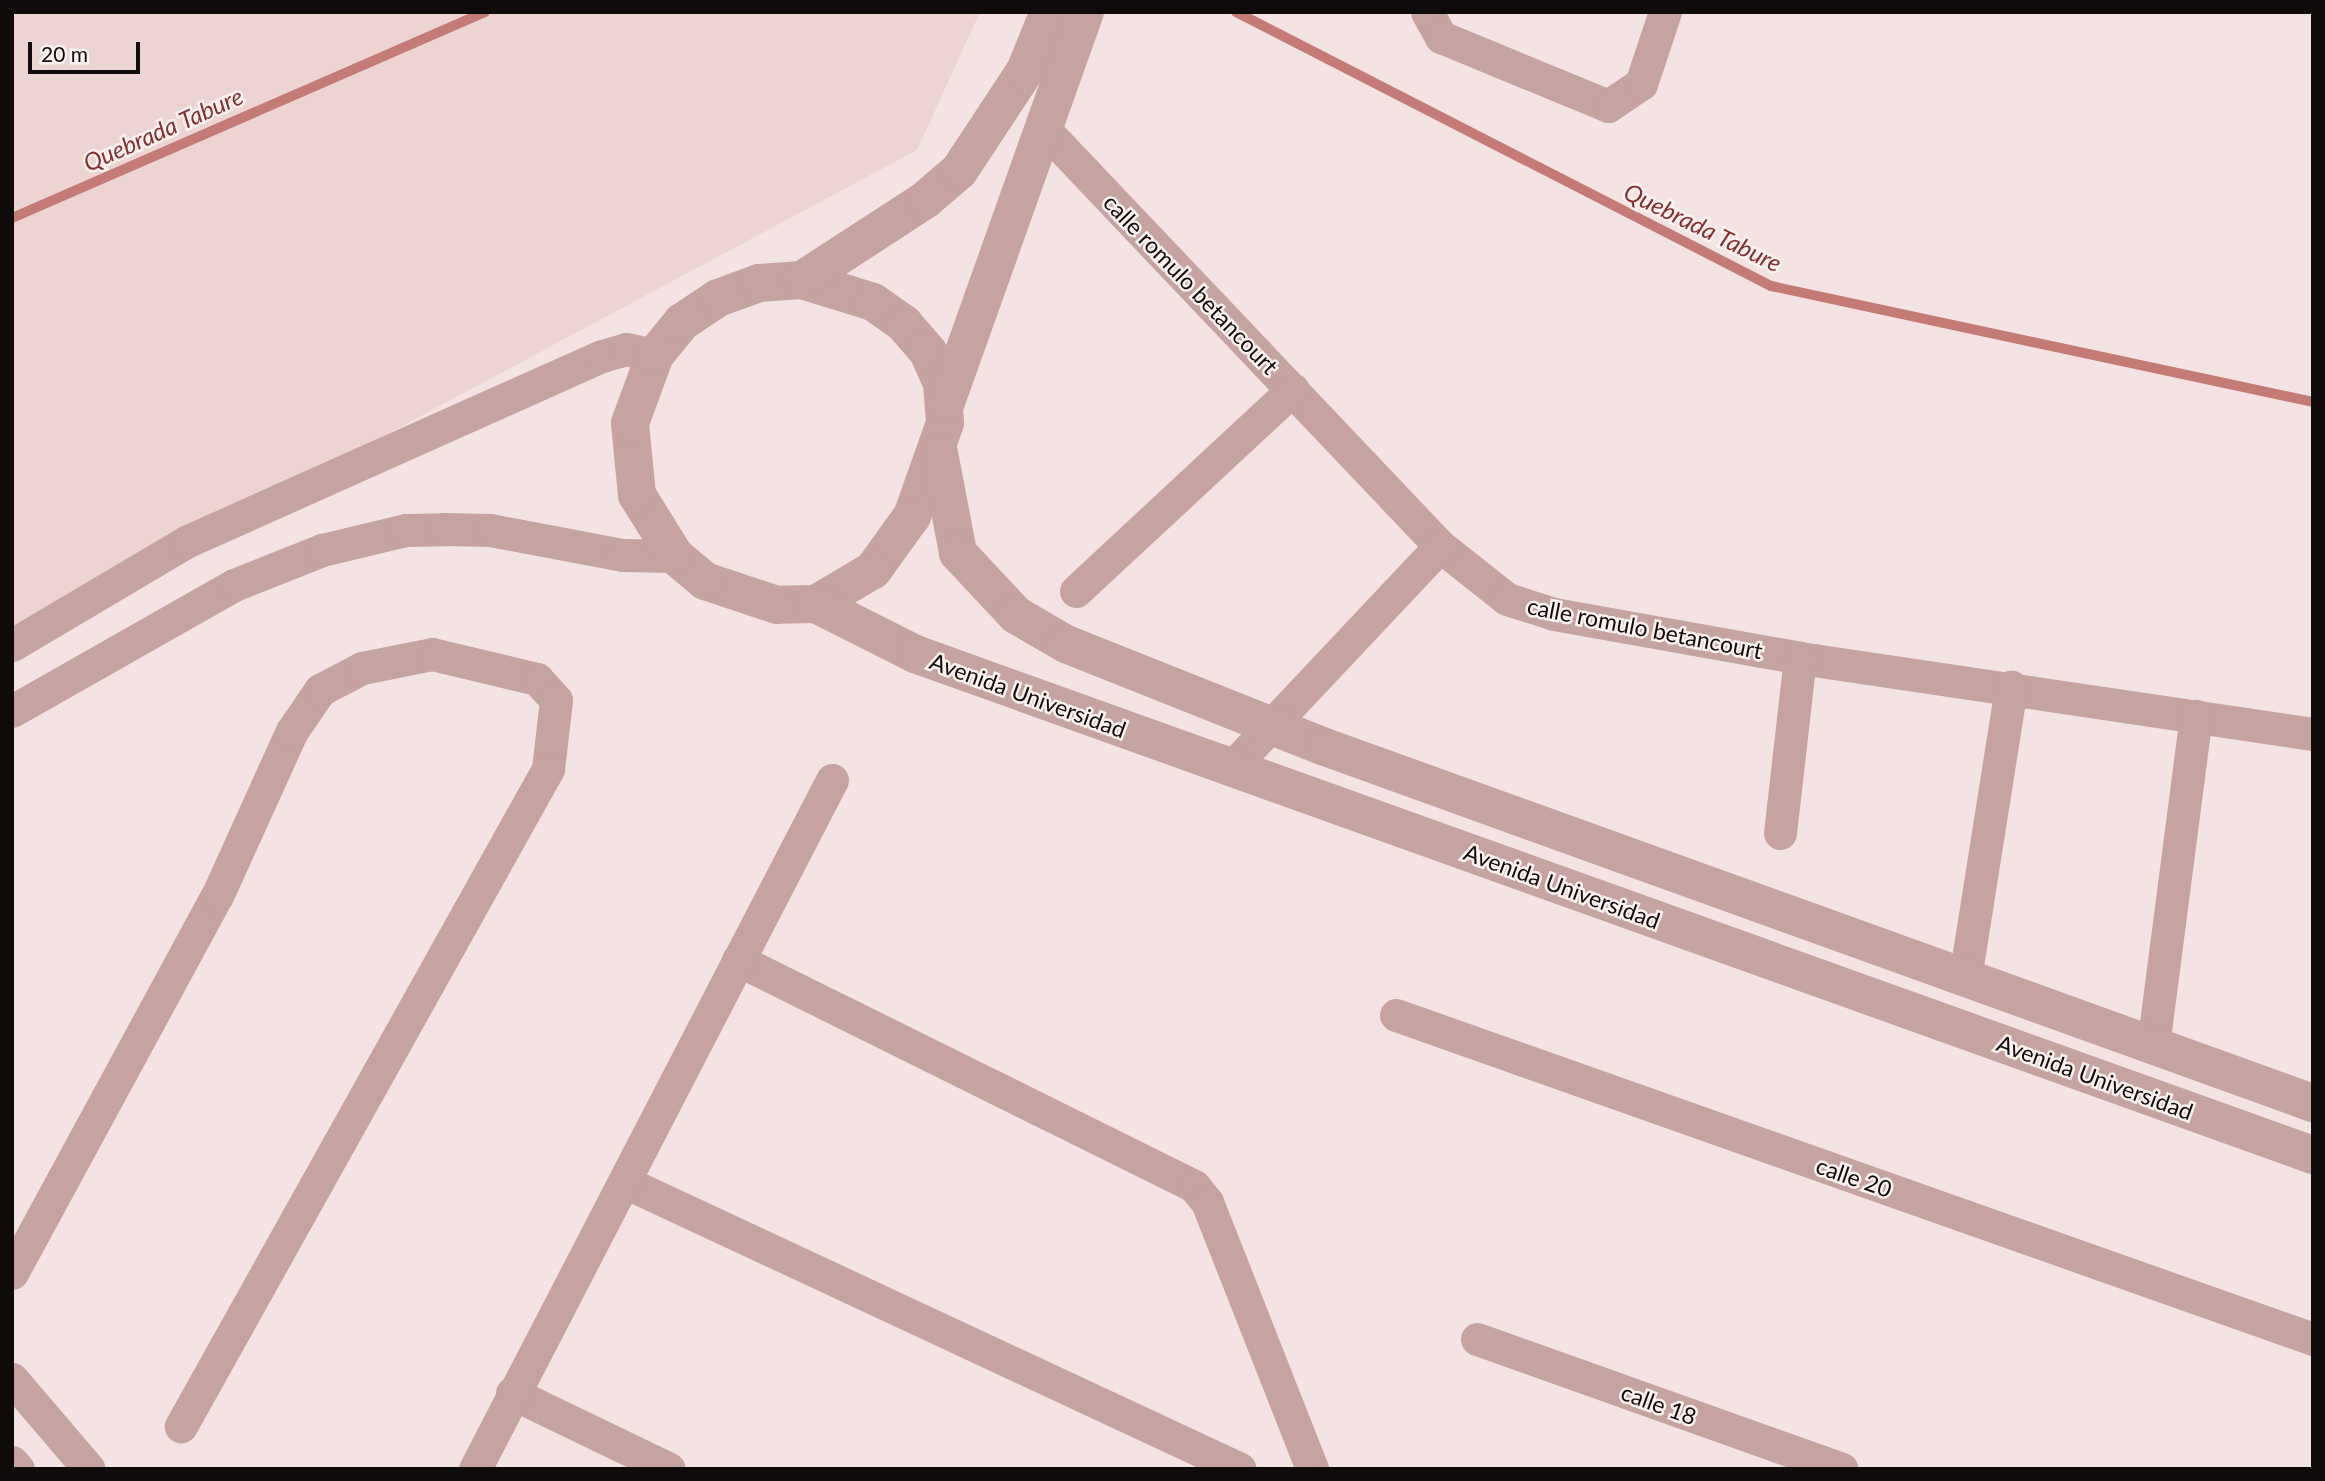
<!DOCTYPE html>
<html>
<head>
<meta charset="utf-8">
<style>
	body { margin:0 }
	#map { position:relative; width:2325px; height:1481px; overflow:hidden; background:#f3e4e3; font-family:Lato,sans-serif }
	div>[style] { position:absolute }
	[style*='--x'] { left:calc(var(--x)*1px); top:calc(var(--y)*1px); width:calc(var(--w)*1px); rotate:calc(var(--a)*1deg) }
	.built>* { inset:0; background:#ecd4d2 }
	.stream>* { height:10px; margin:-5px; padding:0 5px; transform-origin:5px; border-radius:5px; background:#c47b76 }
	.minor>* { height:33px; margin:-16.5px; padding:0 16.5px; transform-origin:16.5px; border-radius:16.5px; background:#c5a3a0 }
	.tertiary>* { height:38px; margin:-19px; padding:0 19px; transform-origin:19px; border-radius:19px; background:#c5a3a0 }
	span { translate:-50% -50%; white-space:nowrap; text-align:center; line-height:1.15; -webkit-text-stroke:5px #fef2f1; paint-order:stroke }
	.street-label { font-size:23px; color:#100b0b }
	.water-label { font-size:24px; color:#882f2e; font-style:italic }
	.frame { position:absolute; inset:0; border:14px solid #100b0b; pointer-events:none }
	.scale { position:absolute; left:28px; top:42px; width:112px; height:32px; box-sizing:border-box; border:4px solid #100b0b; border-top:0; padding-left:9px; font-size:21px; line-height:24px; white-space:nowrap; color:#100b0b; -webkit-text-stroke:5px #fef2f1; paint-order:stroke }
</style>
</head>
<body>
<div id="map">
	<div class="built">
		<div style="clip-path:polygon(12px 12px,980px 12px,917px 150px,188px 541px,12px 626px)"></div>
	</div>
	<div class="stream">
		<div style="--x:1236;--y:12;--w:601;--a:27.12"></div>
		<div style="--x:1771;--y:286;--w:554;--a:12.08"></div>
		<div style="--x:12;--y:218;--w:516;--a:-23.53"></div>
	</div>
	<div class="minor">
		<div style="--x:1427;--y:12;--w:29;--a:61"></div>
		<div style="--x:1441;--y:37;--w:181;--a:22.4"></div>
		<div style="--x:1608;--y:106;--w:40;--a:-34"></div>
		<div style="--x:1641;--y:84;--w:76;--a:-71.6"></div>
		<div style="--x:1044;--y:129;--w:575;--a:46.48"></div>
		<div style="--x:1440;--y:546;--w:85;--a:38.3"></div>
		<div style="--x:1507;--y:599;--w:49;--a:17.7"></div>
		<div style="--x:1554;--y:614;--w:250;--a:10.1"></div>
		<div style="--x:1800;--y:658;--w:519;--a:8.43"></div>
		<div style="--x:1076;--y:591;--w:296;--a:-42.9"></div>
		<div style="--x:12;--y:645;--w:204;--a:-30.6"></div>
		<div style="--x:188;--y:541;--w:453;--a:-24.1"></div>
		<div style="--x:602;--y:356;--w:25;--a:-16"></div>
		<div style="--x:626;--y:349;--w:30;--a:12"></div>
		<div style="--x:12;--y:711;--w:255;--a:-29.6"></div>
		<div style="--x:234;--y:585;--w:95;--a:-21.7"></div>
		<div style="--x:322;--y:550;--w:86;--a:-13.4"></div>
		<div style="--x:406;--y:530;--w:39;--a:-1"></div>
		<div style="--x:445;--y:529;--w:45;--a:1.3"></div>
		<div style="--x:490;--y:530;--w:134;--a:10.7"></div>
		<div style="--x:622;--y:555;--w:53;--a:1.1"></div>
		<div style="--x:1231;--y:768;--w:305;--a:-46.7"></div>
		<div style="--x:1780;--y:833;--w:176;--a:-83.5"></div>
		<div style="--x:738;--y:960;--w:509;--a:26.36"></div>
		<div style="--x:1194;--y:1186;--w:21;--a:51"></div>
		<div style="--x:1207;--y:1202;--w:287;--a:68.5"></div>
		<div style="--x:1965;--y:978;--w:295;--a:-81"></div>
		<div style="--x:1396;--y:1015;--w:973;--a:19.46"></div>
		<div style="--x:2153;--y:1046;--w:333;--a:-82.6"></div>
		<div style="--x:627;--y:1183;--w:676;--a:25.01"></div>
		<div style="--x:12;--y:1273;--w:429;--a:-61.5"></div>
		<div style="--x:217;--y:896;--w:181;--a:-65.6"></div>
		<div style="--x:292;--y:731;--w:50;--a:-55.7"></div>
		<div style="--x:320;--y:690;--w:47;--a:-27.6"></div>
		<div style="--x:362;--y:668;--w:71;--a:-11.3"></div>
		<div style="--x:432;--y:654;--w:108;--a:13.4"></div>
		<div style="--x:537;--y:679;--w:28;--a:48"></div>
		<div style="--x:556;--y:700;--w:69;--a:96.6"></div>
		<div style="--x:548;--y:769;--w:753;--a:119.19"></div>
		<div style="--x:1477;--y:1339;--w:387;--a:19.6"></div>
		<div style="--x:12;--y:1379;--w:118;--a:49.5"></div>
		<div style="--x:512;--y:1393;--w:174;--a:25.8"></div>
		<div style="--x:12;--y:1462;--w:9;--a:49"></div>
		<div style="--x:475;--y:1469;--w:776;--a:-62.61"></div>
	</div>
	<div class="tertiary">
		<div style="--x:802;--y:280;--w:74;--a:17.2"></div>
		<div style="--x:873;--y:302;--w:38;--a:35"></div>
		<div style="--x:904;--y:324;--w:37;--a:49"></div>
		<div style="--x:928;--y:352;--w:34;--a:66"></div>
		<div style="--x:942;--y:383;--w:40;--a:85.7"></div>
		<div style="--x:945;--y:423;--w:99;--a:109.5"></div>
		<div style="--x:912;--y:516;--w:67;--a:125.8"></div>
		<div style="--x:873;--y:570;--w:66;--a:149.2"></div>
		<div style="--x:816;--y:604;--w:39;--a:179"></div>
		<div style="--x:777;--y:605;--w:76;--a:-161.6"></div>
		<div style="--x:705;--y:581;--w:39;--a:-140"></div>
		<div style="--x:675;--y:556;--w:72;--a:-121.9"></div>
		<div style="--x:637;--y:495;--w:72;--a:-95.6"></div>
		<div style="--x:630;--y:423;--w:72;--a:-69.8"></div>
		<div style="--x:655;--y:355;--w:43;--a:-50.7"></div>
		<div style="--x:682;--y:322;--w:43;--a:-33.7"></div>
		<div style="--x:718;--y:298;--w:44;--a:-20.1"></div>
		<div style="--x:759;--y:283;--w:43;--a:-4"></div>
		<div style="--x:802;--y:280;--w:147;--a:-33"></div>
		<div style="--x:925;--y:200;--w:45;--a:-40.5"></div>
		<div style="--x:959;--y:171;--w:120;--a:-56.6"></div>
		<div style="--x:1025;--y:71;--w:64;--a:-67.9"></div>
		<div style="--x:945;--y:405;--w:417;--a:-70.4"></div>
		<div style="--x:939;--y:453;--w:102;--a:79.2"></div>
		<div style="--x:958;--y:553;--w:85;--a:46.9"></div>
		<div style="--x:1016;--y:615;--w:58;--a:30.1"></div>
		<div style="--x:1066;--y:644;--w:279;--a:21.7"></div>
		<div style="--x:1325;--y:747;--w:1050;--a:19.82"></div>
		<div style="--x:816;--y:604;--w:111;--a:26.8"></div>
		<div style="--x:915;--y:654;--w:1485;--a:19.72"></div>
	</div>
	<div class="street-label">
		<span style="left:1191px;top:284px;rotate:46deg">calle romulo betancourt</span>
		<span style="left:1645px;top:628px;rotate:11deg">calle romulo betancourt</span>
		<span style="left:1028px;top:695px;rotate:20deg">Avenida Universidad</span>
		<span style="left:1562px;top:886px;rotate:20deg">Avenida Universidad</span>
		<span style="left:2095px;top:1077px;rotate:20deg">Avenida Universidad</span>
		<span style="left:1854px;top:1177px;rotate:19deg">calle 20</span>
		<span style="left:1659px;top:1404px;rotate:20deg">calle 18</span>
	</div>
	<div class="water-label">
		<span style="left:163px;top:129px;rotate:-24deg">Quebrada Tabure</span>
		<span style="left:1703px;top:227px;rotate:26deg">Quebrada Tabure</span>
	</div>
	<div class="frame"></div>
	<div class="scale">20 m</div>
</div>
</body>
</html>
